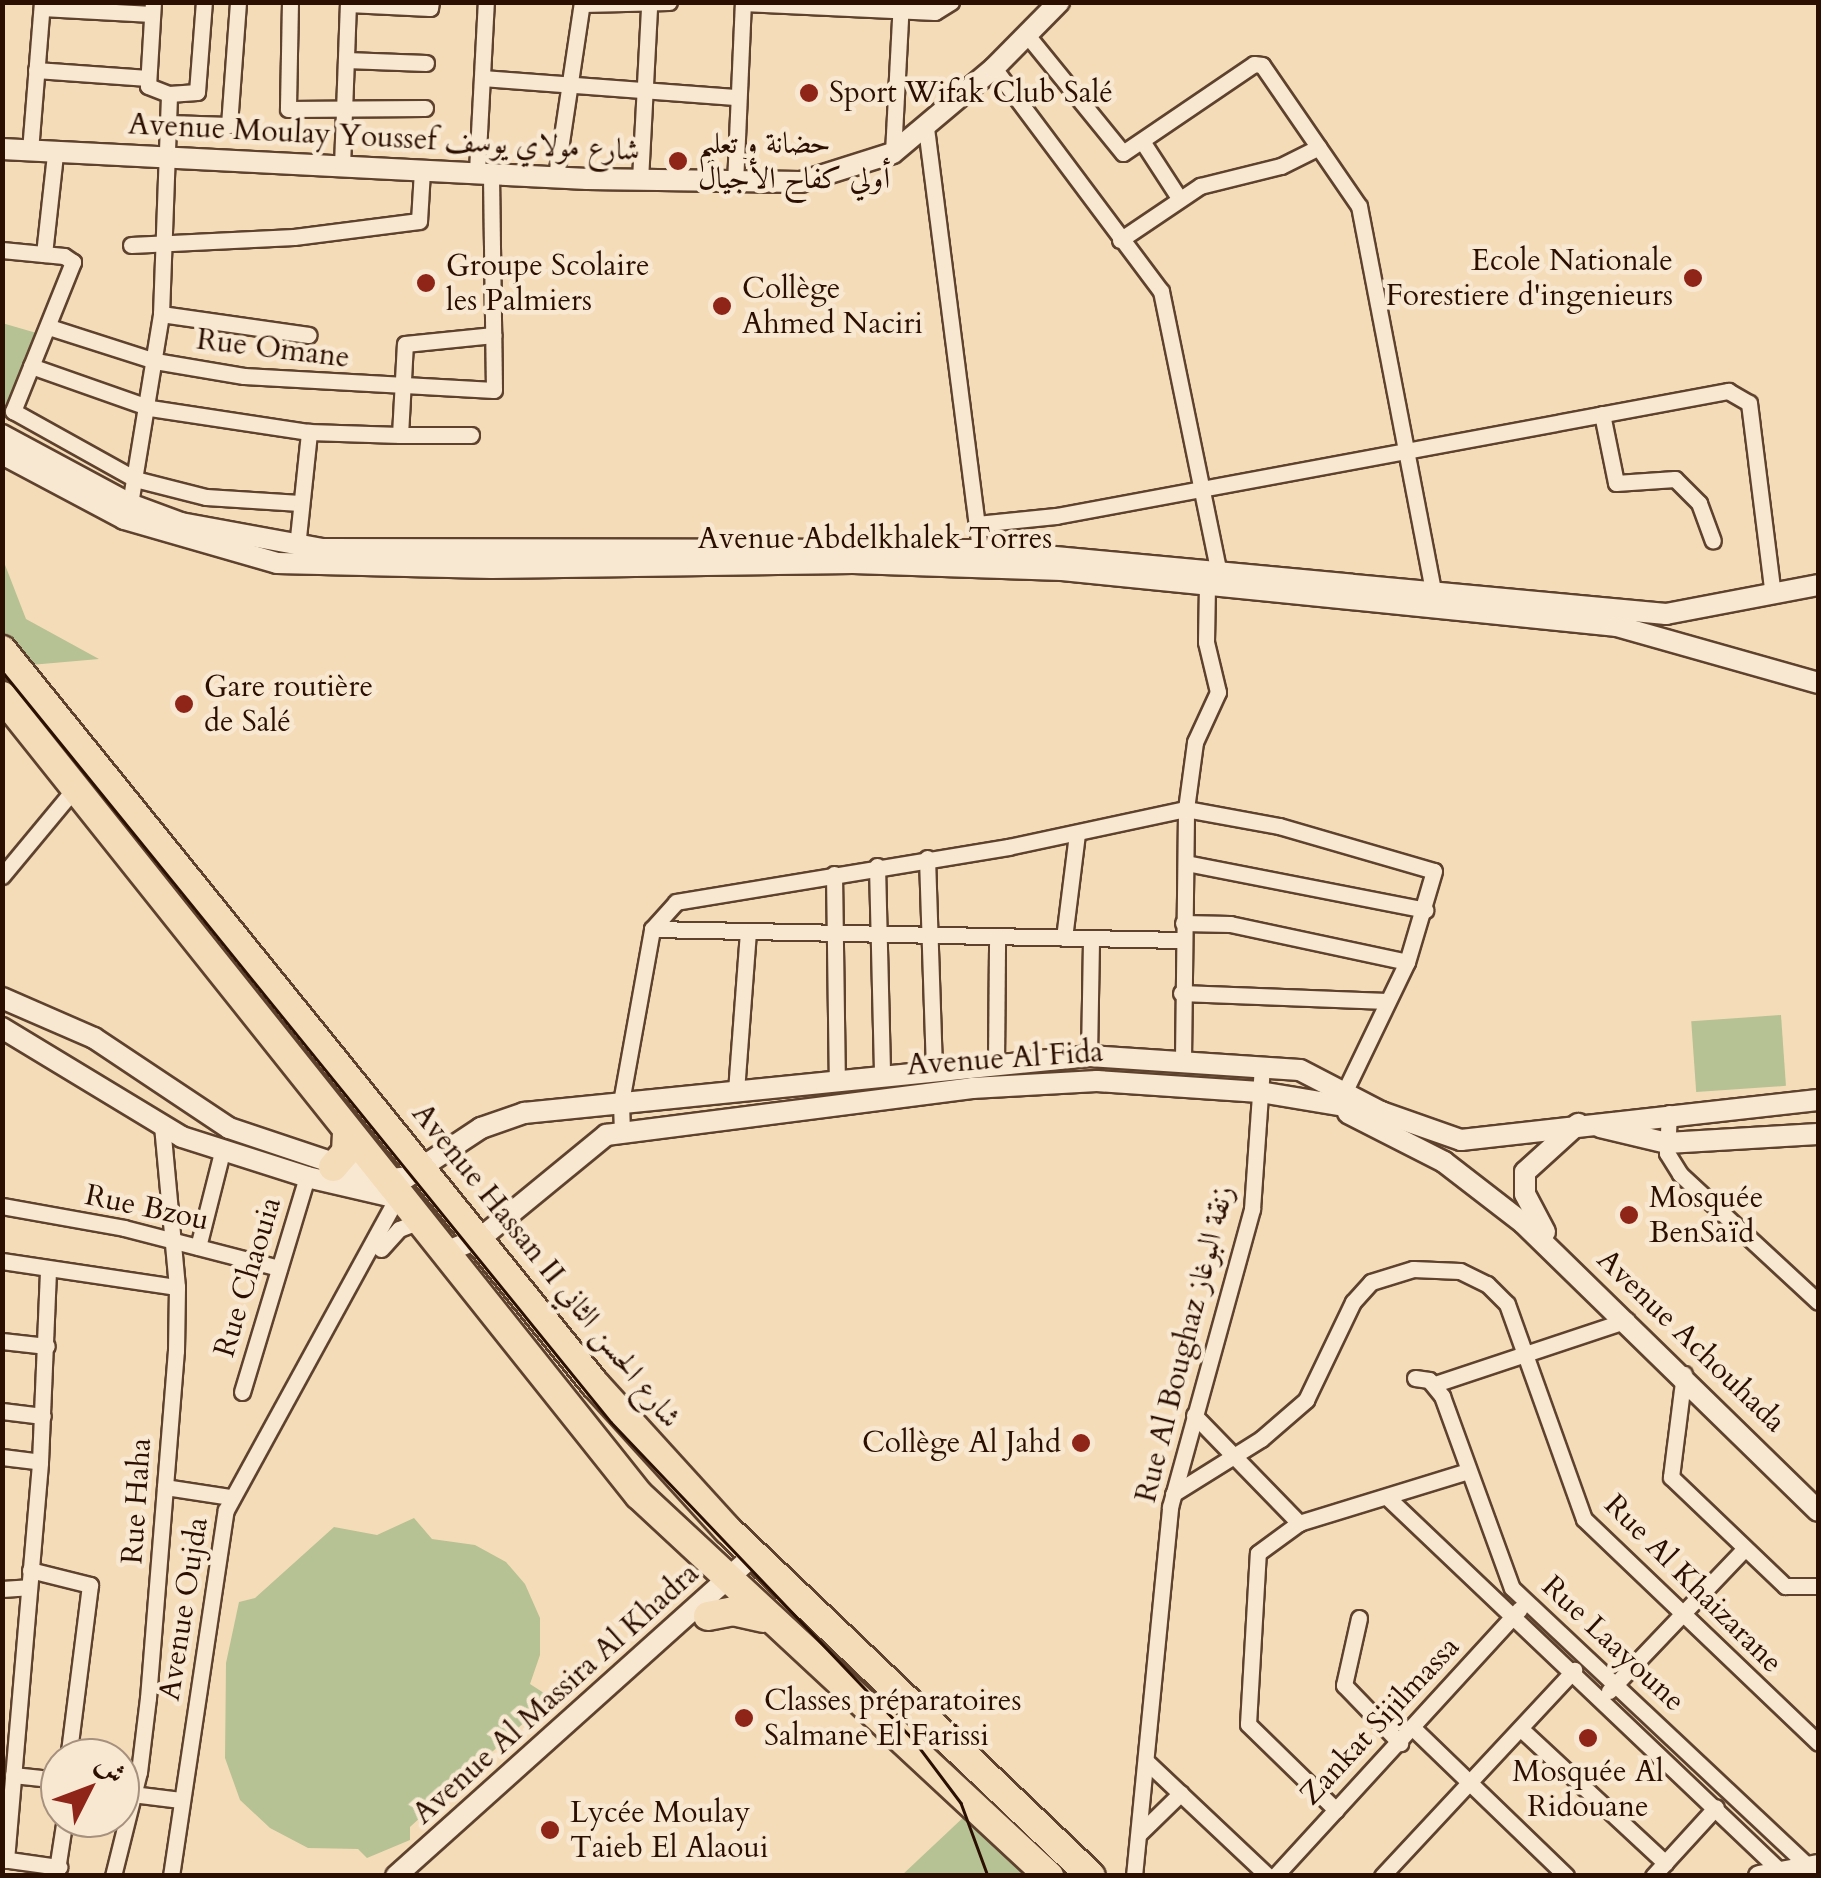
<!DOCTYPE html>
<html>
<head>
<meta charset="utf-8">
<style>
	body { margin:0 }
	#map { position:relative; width:1821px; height:1878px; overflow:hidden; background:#f5dcb9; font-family:Cardo,Amiri,serif }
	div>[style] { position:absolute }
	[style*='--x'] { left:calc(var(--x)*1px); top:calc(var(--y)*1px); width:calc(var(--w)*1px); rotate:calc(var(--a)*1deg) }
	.green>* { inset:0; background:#b6c294; transform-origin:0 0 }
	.roads { filter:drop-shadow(2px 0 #5e422e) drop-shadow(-2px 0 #5e422e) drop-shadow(0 2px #5e422e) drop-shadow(0 -2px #5e422e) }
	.street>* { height:15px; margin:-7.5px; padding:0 7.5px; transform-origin:7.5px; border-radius:7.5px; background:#f8e8d2 }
	.secondary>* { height:20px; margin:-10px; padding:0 10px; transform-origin:10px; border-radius:10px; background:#f8e8d2 }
	.highway>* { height:28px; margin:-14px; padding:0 14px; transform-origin:14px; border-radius:14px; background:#f5dcb9 }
	.tram>* { height:2.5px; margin:-1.25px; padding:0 1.25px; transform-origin:1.25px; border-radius:1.25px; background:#2b0f00 }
	.dots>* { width:28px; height:28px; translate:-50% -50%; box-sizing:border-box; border:5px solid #f8e8d2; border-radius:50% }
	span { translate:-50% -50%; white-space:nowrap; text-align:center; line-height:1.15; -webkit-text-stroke:9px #f8e8d2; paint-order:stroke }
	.poi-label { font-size:30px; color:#2b0f00 }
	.left { translate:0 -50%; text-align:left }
	.right { translate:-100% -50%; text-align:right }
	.street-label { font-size:30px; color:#2b0f00 }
	.frame { position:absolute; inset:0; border:5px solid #2b0f00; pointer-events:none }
	.north { position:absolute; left:40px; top:1738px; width:100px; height:100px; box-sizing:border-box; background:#f8e8d2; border:2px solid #a6917e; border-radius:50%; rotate:48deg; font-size:28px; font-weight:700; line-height:40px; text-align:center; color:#2b0f00 }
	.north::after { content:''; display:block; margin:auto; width:35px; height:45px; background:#8f2418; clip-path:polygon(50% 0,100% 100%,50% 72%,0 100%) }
</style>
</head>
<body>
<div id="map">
	<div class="green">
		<div style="clip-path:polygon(2px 323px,40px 334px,8px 419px,3px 416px)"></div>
		<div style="clip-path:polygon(2px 557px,26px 619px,99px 659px,19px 666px,3px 645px)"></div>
		<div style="left:1781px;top:1015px;width:71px;height:90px;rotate:86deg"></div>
		<div style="clip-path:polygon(414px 1518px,432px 1539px,475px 1545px,506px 1562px,525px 1584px,540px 1618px,540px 1655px,530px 1684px,547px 1695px,541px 1707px,410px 1827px,410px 1840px,367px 1858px,358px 1849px,308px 1848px,270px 1828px,240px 1800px,225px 1758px,226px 1663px,239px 1602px,255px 1598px,334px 1527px,377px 1535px)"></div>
		<div style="clip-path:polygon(968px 1813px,1034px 1876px,901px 1876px)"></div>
	</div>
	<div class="roads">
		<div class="street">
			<div style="--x:153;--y:2;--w:84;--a:93.4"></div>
			<div style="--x:148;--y:86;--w:22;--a:21"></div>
			<div style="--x:290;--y:2;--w:107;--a:91.1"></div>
			<div style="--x:288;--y:109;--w:137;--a:-0.4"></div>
			<div style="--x:743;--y:3;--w:192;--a:2.7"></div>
			<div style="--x:935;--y:12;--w:19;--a:-32"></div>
			<div style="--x:348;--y:4;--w:82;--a:2.8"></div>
			<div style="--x:430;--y:8;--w:6;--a:-81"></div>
			<div style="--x:582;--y:4;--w:87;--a:-1.3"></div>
			<div style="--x:42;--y:8;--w:110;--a:3.1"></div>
			<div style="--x:1027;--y:35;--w:152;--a:50.9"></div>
			<div style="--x:1123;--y:153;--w:158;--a:-34.2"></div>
			<div style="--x:1254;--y:64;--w:8;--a:7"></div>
			<div style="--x:1262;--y:65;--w:171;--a:55.5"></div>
			<div style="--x:1359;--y:206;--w:393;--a:79.1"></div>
			<div style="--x:346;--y:60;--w:80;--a:2.1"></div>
			<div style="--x:994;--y:68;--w:279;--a:53.2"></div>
			<div style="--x:1161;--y:291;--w:288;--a:78.4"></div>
			<div style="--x:36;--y:70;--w:112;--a:4.1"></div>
			<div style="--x:483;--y:78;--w:255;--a:4.3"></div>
			<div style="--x:169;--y:123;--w:60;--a:1.9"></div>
			<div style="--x:229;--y:125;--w:123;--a:-85.8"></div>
			<div style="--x:926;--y:128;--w:425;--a:82.7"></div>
			<div style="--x:1142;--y:141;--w:68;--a:57"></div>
			<div style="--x:30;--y:151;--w:149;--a:-85.4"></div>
			<div style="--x:893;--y:153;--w:151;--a:-87"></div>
			<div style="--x:342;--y:166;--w:164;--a:-87.9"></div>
			<div style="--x:477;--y:171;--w:169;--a:-87"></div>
			<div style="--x:556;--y:176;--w:176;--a:-81.5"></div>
			<div style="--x:640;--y:180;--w:173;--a:-87"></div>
			<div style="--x:735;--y:184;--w:182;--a:-87.5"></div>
			<div style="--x:1120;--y:240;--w:97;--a:-34"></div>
			<div style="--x:1200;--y:186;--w:83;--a:-13.9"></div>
			<div style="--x:1281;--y:166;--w:42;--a:-26.6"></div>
			<div style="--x:131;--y:245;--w:163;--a:-2.8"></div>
			<div style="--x:294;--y:237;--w:126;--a:-7.3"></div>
			<div style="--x:419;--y:221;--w:50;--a:-86.6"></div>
			<div style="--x:2;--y:250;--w:62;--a:5.5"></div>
			<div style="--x:64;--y:256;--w:11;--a:34"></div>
			<div style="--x:73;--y:262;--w:161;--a:111.9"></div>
			<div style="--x:13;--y:411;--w:140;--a:29.1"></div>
			<div style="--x:135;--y:479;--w:73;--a:14.2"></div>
			<div style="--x:206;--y:497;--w:94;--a:3.7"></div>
			<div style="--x:44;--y:254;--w:101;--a:-83.7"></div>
			<div style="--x:161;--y:314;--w:149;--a:8.1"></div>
			<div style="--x:49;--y:327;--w:111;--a:17.8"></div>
			<div style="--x:155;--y:361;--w:90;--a:9.6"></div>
			<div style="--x:244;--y:376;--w:250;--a:3.2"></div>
			<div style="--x:494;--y:390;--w:218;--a:-90.8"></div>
			<div style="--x:31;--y:366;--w:126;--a:19.4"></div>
			<div style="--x:150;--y:408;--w:161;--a:8.6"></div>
			<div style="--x:309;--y:432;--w:91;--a:1.9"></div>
			<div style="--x:400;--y:435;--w:91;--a:-86.9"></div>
			<div style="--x:405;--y:344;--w:89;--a:-5.8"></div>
			<div style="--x:1602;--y:414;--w:70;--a:78.5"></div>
			<div style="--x:1616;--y:483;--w:59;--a:-3.9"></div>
			<div style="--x:1675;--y:479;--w:34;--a:45"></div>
			<div style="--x:1699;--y:503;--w:40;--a:69.8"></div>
			<div style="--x:400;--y:435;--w:71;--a:0"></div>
			<div style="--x:130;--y:504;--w:193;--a:-80.7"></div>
			<div style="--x:161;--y:314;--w:220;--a:-87.9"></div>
			<div style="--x:169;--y:94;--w:28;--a:-4"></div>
			<div style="--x:197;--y:92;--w:90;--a:-85.6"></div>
			<div style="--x:977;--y:524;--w:79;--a:-5.8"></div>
			<div style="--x:1056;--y:516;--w:684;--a:-10.54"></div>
			<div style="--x:1728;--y:391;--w:24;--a:30"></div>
			<div style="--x:1749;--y:403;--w:193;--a:82.9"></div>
			<div style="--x:297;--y:547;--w:116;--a:-84"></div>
			<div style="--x:927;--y:858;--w:211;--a:88.1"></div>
			<div style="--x:1186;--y:863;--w:244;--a:11.1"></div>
			<div style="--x:877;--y:866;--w:209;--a:88.6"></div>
			<div style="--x:834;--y:874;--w:206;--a:89.2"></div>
			<div style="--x:2;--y:876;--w:114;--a:-50.3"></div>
			<div style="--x:1183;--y:923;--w:47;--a:1.2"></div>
			<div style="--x:1230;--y:924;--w:181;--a:12.1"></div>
			<div style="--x:652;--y:929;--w:528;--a:1.19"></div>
			<div style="--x:1064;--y:938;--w:105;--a:-82.9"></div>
			<div style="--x:1181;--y:993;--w:206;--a:2.2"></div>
			<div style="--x:1089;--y:1056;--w:118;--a:-89"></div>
			<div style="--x:1183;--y:1059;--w:250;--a:-89.3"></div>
			<div style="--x:1186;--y:809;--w:68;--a:-82.3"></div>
			<div style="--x:1195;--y:742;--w:55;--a:-65.3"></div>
			<div style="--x:1218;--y:692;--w:51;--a:-103.5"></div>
			<div style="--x:1206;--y:642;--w:57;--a:-89"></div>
			<div style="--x:996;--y:1063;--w:127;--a:-89.5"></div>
			<div style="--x:736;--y:1091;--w:159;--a:-85.7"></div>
			<div style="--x:1669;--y:1113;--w:40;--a:92.9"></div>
			<div style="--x:1667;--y:1153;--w:25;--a:58"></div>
			<div style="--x:1680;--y:1174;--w:188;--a:42.8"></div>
			<div style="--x:622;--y:1132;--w:30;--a:-92"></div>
			<div style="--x:621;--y:1102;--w:176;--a:-79.8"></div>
			<div style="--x:652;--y:929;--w:36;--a:-48"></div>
			<div style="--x:676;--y:902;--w:337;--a:-9.4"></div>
			<div style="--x:1008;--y:847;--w:182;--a:-12.1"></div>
			<div style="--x:1186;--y:809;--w:95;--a:10.4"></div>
			<div style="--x:1279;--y:826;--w:161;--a:16.2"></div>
			<div style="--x:1434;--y:871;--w:95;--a:106.5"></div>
			<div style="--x:1407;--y:962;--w:141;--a:115.7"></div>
			<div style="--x:2;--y:1206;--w:124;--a:10.2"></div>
			<div style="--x:124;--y:1228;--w:160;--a:14.5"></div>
			<div style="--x:198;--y:1247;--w:98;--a:-75.8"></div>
			<div style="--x:381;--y:1249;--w:27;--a:-48"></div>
			<div style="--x:399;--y:1229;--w:19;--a:-21"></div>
			<div style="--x:2;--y:1261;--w:177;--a:8.5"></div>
			<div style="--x:2;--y:1341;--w:45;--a:6.3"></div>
			<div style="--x:1684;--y:1374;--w:104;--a:97.2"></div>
			<div style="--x:1671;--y:1477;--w:158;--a:43.7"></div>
			<div style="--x:1785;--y:1586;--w:33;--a:0"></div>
			<div style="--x:1415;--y:1378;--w:14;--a:8"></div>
			<div style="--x:1429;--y:1380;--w:21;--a:51"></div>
			<div style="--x:1442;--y:1396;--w:204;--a:70"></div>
			<div style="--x:1512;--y:1588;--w:405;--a:43.2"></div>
			<div style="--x:1435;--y:1384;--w:202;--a:-18.4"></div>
			<div style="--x:242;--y:1392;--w:225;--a:-73.2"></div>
			<div style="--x:2;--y:1411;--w:41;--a:7"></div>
			<div style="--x:1194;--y:1415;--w:151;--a:45.8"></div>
			<div style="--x:2;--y:1457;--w:38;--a:7"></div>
			<div style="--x:165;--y:1487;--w:66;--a:8.7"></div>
			<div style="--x:1173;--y:1494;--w:104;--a:-32"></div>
			<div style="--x:1261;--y:1439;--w:60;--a:-40.9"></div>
			<div style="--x:1306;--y:1400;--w:109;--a:-64.4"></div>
			<div style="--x:1353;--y:1302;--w:27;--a:-48"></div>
			<div style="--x:1371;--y:1282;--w:44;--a:-17.2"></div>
			<div style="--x:1413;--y:1269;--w:47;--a:2.4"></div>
			<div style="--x:1460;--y:1271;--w:30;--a:26"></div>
			<div style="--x:1487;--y:1284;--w:28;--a:45"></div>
			<div style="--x:1507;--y:1304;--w:228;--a:70.3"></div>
			<div style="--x:1584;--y:1519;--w:324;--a:43.7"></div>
			<div style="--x:1388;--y:1498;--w:537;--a:43.57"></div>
			<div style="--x:30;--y:1570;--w:62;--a:14"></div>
			<div style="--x:90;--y:1585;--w:174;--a:97.2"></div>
			<div style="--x:2;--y:1589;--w:26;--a:-4"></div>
			<div style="--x:1359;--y:1618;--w:69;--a:102.6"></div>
			<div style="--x:1344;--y:1685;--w:81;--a:46"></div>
			<div style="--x:1609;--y:1691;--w:197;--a:-46.4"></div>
			<div style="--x:1413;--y:1728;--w:213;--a:44"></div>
			<div style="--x:1521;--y:1729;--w:197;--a:42.9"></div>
			<div style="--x:1147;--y:1762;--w:166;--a:43.3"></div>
			<div style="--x:13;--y:1775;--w:47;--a:6.1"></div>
			<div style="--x:124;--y:1793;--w:57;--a:7"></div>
			<div style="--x:1336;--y:1810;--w:123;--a:-135.7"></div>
			<div style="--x:1248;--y:1724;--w:171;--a:-86.7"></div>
			<div style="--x:1258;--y:1553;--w:51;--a:-36.2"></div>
			<div style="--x:1299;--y:1523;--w:177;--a:-17.1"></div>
			<div style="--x:1140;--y:1833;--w:57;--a:-44.3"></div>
			<div style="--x:2;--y:1859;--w:58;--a:8"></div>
			<div style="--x:6;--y:1860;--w:399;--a:-85.1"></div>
			<div style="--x:40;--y:1462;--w:193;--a:-87.6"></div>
			<div style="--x:56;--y:1876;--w:59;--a:-81.2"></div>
			<div style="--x:113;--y:1876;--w:107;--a:-76"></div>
			<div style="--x:139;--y:1772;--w:75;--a:-83.1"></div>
			<div style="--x:148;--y:1698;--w:348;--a:-85.4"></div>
			<div style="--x:176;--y:1351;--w:64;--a:-89.1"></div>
			<div style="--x:177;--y:1287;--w:162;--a:-95.3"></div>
			<div style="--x:171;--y:1876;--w:370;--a:-81.5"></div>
			<div style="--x:226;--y:1510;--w:360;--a:-61.3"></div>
			<div style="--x:1134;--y:1876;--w:371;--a:-84.4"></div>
			<div style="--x:1170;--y:1507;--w:309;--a:-74.6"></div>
			<div style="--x:1252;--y:1209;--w:144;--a:-86"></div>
			<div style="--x:1275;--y:1876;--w:362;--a:-47.5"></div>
			<div style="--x:1382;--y:1876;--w:282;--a:-47"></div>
			<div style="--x:1653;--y:1876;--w:93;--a:-47.6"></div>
		</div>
		<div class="secondary">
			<div style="--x:2;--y:149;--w:586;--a:2.94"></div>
			<div style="--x:587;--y:179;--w:214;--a:0.8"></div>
			<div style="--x:801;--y:182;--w:96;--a:-17.5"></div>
			<div style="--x:893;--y:153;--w:132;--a:-40.1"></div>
			<div style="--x:994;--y:68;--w:93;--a:-45.4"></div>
			<div style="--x:2;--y:435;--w:145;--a:28.3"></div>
			<div style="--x:130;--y:504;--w:54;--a:20.4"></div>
			<div style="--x:181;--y:523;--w:144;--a:10.4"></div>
			<div style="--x:323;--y:549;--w:657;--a:0.09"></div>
			<div style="--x:980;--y:550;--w:689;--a:5.33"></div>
			<div style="--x:1666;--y:614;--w:155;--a:-10.8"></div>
			<div style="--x:2;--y:454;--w:138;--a:28"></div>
			<div style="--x:124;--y:519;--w:159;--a:16"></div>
			<div style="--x:277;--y:563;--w:215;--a:1.3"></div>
			<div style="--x:492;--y:568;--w:361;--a:-0.8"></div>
			<div style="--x:853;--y:563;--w:209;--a:1.9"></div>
			<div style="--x:1062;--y:570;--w:558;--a:5.76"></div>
			<div style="--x:1617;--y:626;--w:209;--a:15.8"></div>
			<div style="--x:2;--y:998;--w:100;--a:23.5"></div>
			<div style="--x:94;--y:1038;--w:162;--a:33.7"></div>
			<div style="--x:229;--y:1128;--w:163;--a:18.5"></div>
			<div style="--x:384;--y:1180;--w:23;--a:-7"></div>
			<div style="--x:407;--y:1177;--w:89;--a:-33.5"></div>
			<div style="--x:481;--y:1128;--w:46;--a:-19.2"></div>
			<div style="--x:524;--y:1113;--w:568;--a:-5.76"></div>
			<div style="--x:1089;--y:1056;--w:211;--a:3.8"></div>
			<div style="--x:1300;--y:1070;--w:91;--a:27.4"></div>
			<div style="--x:2;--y:1028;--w:210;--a:31.2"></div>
			<div style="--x:182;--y:1137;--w:131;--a:17.7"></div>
			<div style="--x:307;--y:1177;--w:93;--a:13"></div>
			<div style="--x:1348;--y:1113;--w:108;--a:27"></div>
			<div style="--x:1444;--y:1162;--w:100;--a:37.7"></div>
			<div style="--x:1523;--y:1223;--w:412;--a:44.3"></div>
			<div style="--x:1600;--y:1127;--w:69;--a:13.4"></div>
			<div style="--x:1667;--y:1143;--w:151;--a:-3.4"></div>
			<div style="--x:1545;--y:1232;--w:43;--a:-117.8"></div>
			<div style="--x:1525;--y:1194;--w:22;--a:-90"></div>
			<div style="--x:1525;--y:1172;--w:72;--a:-42.2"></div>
			<div style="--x:443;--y:1253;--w:42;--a:-22.3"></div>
			<div style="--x:482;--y:1237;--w:161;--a:-39.4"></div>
			<div style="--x:606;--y:1135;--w:369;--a:-7.3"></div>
			<div style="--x:972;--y:1088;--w:125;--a:-3.2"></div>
			<div style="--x:1097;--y:1081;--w:163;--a:3.9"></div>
			<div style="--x:1260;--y:1092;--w:123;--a:9.4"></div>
			<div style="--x:1381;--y:1112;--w:85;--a:19.3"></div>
			<div style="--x:1461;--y:1140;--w:359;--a:-6.4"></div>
			<div style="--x:396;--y:1876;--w:481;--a:-41.9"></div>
			<div style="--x:1759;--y:1876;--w:60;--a:-10.6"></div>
		</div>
		<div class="highway">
			<div style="--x:2;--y:650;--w:944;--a:51.07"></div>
			<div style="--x:595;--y:1384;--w:197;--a:47.7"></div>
			<div style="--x:728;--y:1530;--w:501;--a:43.63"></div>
			<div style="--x:2;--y:696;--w:1022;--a:51.44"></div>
			<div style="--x:639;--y:1495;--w:560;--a:42.9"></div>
			<div style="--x:333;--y:1167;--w:20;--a:-49"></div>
			<div style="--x:346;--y:1152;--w:17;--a:-87"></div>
			<div style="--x:708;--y:1616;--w:25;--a:-11"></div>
			<div style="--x:733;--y:1611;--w:31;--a:13"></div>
		</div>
	</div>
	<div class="tram">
		<div style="--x:2;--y:671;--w:967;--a:50.96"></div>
		<div style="--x:611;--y:1422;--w:438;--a:46.4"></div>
		<div style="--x:913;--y:1739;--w:80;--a:53.1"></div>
		<div style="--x:961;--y:1803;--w:78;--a:69.7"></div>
	</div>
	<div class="dots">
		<div style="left:809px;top:93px;background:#8f2418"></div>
		<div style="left:678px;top:161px;background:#8f2418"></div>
		<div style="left:1693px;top:278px;background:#8f2418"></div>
		<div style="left:426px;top:283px;background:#8f2418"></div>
		<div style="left:722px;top:306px;background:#8f2418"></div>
		<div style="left:184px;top:704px;background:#8f2418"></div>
		<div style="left:1629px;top:1215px;background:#8f2418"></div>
		<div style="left:1081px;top:1443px;background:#8f2418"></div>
		<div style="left:744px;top:1718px;background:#8f2418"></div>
		<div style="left:1588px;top:1738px;background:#8f2418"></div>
		<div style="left:550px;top:1830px;background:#8f2418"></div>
	</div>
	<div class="poi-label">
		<span class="left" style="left:829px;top:93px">Sport Wifak Club Salé</span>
		<span class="left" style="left:698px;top:161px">حضانة و تعليم<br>أولي كفاح الأجيال</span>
		<span class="right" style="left:1673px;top:278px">Ecole Nationale<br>Forestiere d'ingenieurs</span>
		<span class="left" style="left:446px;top:283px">Groupe Scolaire<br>les Palmiers</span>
		<span class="left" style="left:742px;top:306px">Collège<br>Ahmed Naciri</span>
		<span class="left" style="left:204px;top:704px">Gare routière<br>de Salé</span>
		<span class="left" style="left:1649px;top:1215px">Mosquée<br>BenSaïd</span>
		<span class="right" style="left:1061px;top:1443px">Collège Al Jahd</span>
		<span class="left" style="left:764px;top:1718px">Classes préparatoires<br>Salmane El Farissi</span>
		<span style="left:1588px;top:1789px">Mosquée Al<br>Ridouane</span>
		<span class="left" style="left:570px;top:1830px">Lycée Moulay<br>Taieb El Alaoui</span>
	</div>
	<div class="street-label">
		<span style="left:384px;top:138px;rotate:3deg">Avenue Moulay Youssef شارع مولاي يوسف</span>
		<span style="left:273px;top:349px;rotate:7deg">Rue Omane</span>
		<span style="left:875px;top:539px">Avenue Abdelkhalek Torres</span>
		<span style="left:1005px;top:1059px;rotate:-4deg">Avenue Al Fida</span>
		<span style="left:147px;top:1208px;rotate:12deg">Rue Bzou</span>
		<span style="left:546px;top:1266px;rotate:51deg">Avenue Hassan II شارع الحسن الثاني</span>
		<span style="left:248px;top:1277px;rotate:-73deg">Rue Chaouia</span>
		<span style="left:1691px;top:1341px;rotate:44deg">Avenue Achouhada</span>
		<span style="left:1185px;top:1344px;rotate:-76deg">Rue Al Boughaz زنقة البوغاز</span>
		<span style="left:137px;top:1501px;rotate:-86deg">Rue Haha</span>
		<span style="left:1693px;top:1584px;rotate:45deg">Rue Al Khaizarane</span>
		<span style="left:184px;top:1609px;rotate:-81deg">Avenue Oujda</span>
		<span style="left:1613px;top:1644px;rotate:43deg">Rue Laayoune</span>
		<span style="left:556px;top:1694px;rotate:-42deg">Avenue Al Massira Al Khadra</span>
		<span style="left:1380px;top:1721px;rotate:-47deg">Zankat Sijilmassa</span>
	</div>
	<div class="frame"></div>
	<div class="north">ش</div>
</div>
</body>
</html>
